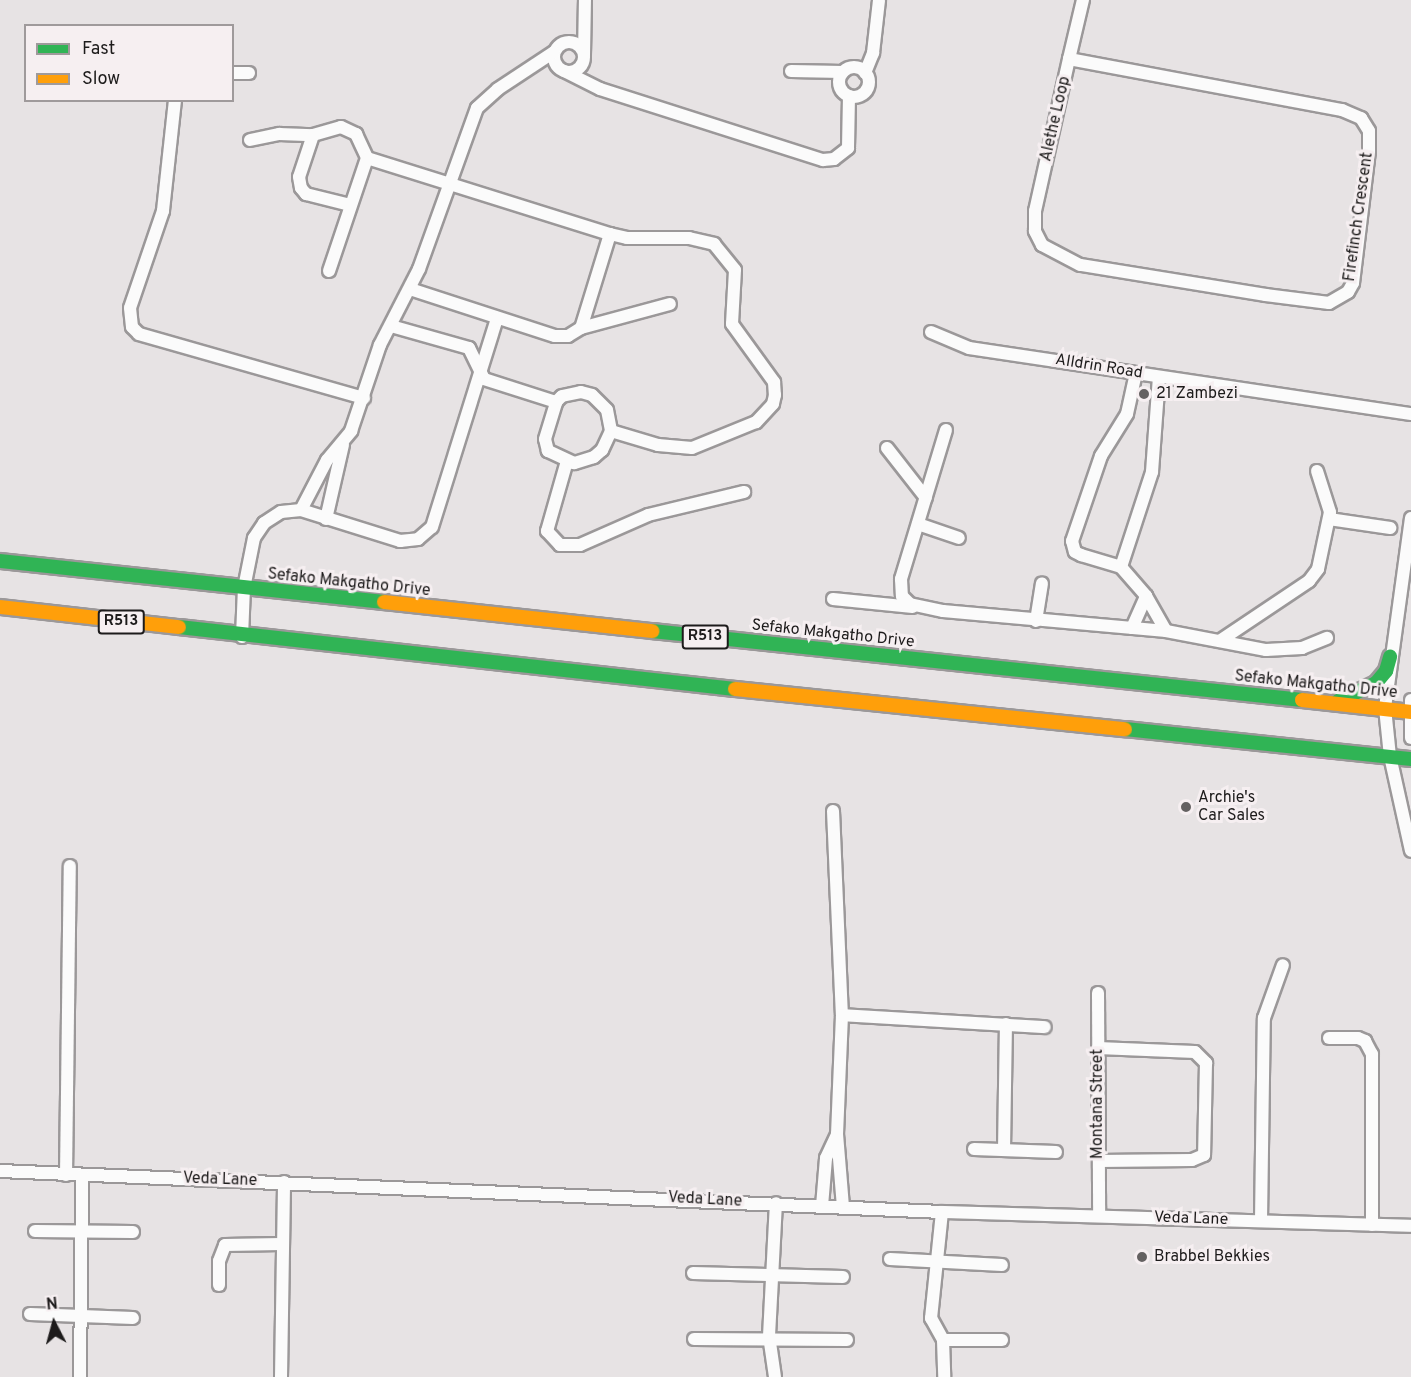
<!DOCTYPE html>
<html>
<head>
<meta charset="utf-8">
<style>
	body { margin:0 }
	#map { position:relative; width:1411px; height:1377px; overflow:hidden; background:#e7e3e4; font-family:Overpass,sans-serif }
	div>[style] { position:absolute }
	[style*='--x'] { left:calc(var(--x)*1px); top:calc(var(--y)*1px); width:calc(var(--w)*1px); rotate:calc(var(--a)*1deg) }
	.roads { filter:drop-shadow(2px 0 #9b9899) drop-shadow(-2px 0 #9b9899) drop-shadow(0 2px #9b9899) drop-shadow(0 -2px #9b9899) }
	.street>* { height:12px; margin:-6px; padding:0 6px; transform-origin:6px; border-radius:6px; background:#fbfbfb }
	.street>.ring { margin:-6px; padding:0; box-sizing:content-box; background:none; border:12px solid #fbfbfb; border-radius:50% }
	.fast>* { height:14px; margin:-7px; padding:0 7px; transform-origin:7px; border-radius:7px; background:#30b455 }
	.slow>* { height:14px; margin:-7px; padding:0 7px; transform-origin:7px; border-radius:7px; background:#ff9f0a }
	.dots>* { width:16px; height:16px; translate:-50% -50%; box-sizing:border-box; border:3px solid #f6eff1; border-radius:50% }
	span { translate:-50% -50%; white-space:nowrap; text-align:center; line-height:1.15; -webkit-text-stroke:6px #f6eff1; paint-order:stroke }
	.shield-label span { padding:2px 4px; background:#f6eff1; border:2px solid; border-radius:4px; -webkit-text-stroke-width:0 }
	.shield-label { font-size:15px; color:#1d1b1b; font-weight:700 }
	.street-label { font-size:16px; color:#1d1b1b }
	.poi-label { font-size:16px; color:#1d1b1b }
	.left { translate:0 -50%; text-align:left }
	.legend { position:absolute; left:24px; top:24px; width:210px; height:78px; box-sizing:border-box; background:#f6eff1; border:2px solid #9f9a9b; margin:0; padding:8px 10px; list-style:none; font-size:18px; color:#1d1b1b }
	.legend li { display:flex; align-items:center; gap:12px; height:30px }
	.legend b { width:30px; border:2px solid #9f9a9b }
	.north { position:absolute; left:24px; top:1293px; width:60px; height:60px; -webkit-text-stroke:4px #f6eff1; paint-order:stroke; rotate:354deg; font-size:16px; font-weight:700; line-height:24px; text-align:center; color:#1d1b1b }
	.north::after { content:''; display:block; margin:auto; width:21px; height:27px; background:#1d1b1b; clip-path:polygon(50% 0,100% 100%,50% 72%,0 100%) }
</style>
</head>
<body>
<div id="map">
	<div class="roads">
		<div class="street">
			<div class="ring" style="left:554px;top:42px;width:18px;height:18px"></div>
			<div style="--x:584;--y:55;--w:55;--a:-89"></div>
			<div style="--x:1069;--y:59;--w:278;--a:10.6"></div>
			<div style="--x:1342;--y:110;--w:21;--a:23"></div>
			<div style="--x:1361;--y:118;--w:15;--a:58"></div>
			<div style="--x:1369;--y:131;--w:20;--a:90"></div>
			<div style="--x:1369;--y:151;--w:133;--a:96.9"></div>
			<div style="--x:1353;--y:283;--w:10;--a:119"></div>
			<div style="--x:1348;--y:292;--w:22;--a:150"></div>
			<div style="--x:1329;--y:303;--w:64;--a:-172.8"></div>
			<div style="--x:1266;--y:295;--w:188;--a:-170.8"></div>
			<div style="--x:1080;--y:265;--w:43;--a:-152.2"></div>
			<div style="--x:1042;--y:245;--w:16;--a:-117"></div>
			<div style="--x:1035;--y:231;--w:20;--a:-90"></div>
			<div style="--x:1035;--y:211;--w:156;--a:-77.4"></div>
			<div style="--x:1069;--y:59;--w:61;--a:-76.7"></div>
			<div class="ring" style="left:839px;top:67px;width:18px;height:18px"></div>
			<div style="--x:564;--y:71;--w:40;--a:26.6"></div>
			<div style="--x:600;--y:89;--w:234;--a:17.7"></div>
			<div style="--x:823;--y:160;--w:11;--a:-5"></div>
			<div style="--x:834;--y:159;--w:18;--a:-38"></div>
			<div style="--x:848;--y:148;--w:52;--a:-88.9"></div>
			<div style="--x:791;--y:71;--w:52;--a:1.1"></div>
			<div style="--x:232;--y:73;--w:17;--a:0"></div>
			<div style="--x:865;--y:73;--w:22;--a:-68"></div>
			<div style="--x:873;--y:53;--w:53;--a:-83.5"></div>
			<div style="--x:175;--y:100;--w:112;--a:96.2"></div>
			<div style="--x:163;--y:211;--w:102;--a:108.8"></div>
			<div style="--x:130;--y:308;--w:19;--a:84"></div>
			<div style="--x:132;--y:327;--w:10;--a:45"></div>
			<div style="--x:139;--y:334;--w:234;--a:15.9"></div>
			<div style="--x:313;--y:135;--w:44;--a:108.4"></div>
			<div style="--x:299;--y:177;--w:11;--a:80"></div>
			<div style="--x:301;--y:188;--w:8;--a:50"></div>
			<div style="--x:306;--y:194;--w:45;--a:14"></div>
			<div style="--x:250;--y:140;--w:30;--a:-12"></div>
			<div style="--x:279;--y:134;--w:34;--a:2"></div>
			<div style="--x:313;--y:135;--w:29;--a:-16"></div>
			<div style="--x:341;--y:127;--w:17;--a:25"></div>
			<div style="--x:356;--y:134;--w:26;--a:65"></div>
			<div style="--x:367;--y:158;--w:255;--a:17.4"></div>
			<div style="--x:610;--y:234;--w:98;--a:107.1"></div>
			<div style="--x:610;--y:234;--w:17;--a:13"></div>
			<div style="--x:627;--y:238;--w:62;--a:0"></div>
			<div style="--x:689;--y:238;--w:26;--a:13"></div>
			<div style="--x:714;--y:244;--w:33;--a:51"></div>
			<div style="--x:735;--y:270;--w:54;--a:93.2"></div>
			<div style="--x:732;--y:324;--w:72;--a:54.1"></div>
			<div style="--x:774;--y:382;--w:13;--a:86"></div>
			<div style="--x:775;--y:395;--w:9;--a:103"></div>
			<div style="--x:773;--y:404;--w:25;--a:133"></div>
			<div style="--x:756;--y:422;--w:69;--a:157.9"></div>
			<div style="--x:692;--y:448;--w:34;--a:-175"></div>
			<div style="--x:658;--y:445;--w:49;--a:-163.4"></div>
			<div style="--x:329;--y:271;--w:119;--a:-71.4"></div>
			<div style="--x:410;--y:289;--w:152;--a:18"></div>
			<div style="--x:555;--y:336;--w:13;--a:0"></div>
			<div style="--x:568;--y:336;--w:15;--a:-32"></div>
			<div style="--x:581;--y:328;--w:92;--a:-15.1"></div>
			<div style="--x:391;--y:326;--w:81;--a:15.8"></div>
			<div style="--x:469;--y:348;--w:34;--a:64"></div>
			<div style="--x:484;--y:379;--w:76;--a:17.7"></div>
			<div style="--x:931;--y:332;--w:41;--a:22.8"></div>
			<div style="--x:969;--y:348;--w:447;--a:8.5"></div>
			<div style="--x:1136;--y:373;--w:42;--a:102.4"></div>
			<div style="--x:1127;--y:414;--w:49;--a:121.8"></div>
			<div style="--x:1101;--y:456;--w:90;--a:108.8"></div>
			<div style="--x:1072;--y:541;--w:11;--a:75"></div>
			<div style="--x:1075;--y:552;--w:7;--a:27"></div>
			<div style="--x:1081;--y:555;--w:42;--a:16.7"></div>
			<div style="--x:1121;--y:567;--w:38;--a:49"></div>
			<div style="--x:1146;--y:596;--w:40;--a:60.3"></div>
			<div style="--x:581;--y:392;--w:11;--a:15"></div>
			<div style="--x:592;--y:395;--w:21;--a:45"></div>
			<div style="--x:607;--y:410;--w:21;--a:79"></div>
			<div style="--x:611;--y:431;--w:21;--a:115"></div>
			<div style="--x:602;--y:450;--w:11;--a:139"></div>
			<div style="--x:594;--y:457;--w:21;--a:163"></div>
			<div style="--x:574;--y:463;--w:29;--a:-155"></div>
			<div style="--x:548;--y:451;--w:12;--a:-104"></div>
			<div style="--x:545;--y:439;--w:39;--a:-73"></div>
			<div style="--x:556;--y:402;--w:8;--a:-45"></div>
			<div style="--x:562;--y:396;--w:19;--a:-12"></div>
			<div style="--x:946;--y:430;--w:156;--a:106.8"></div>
			<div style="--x:901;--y:579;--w:17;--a:87"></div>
			<div style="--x:902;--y:596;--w:11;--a:45"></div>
			<div style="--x:910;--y:604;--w:34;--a:12"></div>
			<div style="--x:943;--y:611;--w:224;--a:5.1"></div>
			<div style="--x:1166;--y:631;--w:102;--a:10.8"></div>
			<div style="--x:1266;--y:650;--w:36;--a:-3"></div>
			<div style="--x:1302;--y:648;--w:27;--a:-22"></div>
			<div style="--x:887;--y:448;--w:63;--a:52"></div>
			<div style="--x:567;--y:461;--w:73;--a:105.9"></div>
			<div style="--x:547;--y:531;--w:19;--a:47"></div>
			<div style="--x:560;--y:545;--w:20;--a:0"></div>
			<div style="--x:580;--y:545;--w:74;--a:-23.8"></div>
			<div style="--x:648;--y:515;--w:99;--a:-13.5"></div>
			<div style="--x:301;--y:510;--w:56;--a:-62.5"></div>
			<div style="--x:327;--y:460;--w:38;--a:-50"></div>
			<div style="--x:351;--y:431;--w:91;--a:-71.4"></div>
			<div style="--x:380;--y:345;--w:85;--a:-62.8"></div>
			<div style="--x:419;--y:269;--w:171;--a:-70.2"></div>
			<div style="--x:477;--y:108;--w:28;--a:-42"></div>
			<div style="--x:498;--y:89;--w:67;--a:-33.5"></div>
			<div style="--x:1411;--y:518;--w:192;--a:97.8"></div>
			<div style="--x:1385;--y:708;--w:48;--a:84.1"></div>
			<div style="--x:1390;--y:756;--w:97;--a:77.5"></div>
			<div style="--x:326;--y:519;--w:76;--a:-77.1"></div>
			<div style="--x:1329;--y:519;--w:62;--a:8.4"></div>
			<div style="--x:918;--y:524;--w:43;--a:18.9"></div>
			<div style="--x:1121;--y:567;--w:100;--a:-71.9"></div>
			<div style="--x:1152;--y:472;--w:95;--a:-85.8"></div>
			<div style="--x:833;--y:599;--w:80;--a:5.7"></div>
			<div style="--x:1036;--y:621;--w:38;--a:-81"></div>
			<div style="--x:1132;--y:628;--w:35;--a:-66"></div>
			<div style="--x:242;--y:637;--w:49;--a:-87.7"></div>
			<div style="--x:244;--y:588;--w:51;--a:-78.7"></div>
			<div style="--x:254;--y:538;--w:18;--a:-56"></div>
			<div style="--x:264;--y:523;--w:20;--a:-33"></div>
			<div style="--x:281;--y:512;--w:20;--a:-6"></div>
			<div style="--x:301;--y:510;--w:104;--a:17.4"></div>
			<div style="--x:400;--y:541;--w:18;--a:-6"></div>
			<div style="--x:418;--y:539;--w:18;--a:-41"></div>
			<div style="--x:432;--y:527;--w:219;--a:-72.7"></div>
			<div style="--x:1221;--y:640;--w:106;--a:-33.8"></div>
			<div style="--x:1309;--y:581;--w:15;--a:-53"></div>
			<div style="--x:1318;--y:569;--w:58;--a:-78.1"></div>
			<div style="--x:1330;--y:512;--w:43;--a:-107.6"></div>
			<div style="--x:1411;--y:700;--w:38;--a:90"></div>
			<div style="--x:833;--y:811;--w:204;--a:87.5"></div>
			<div style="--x:842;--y:1015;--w:119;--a:92.4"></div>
			<div style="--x:837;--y:1134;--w:73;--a:85.3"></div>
			<div style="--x:1098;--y:993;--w:223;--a:89.7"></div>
			<div style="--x:842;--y:1015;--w:203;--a:3.4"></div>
			<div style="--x:1329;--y:1038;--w:29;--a:0"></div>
			<div style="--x:1358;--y:1038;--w:8;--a:23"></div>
			<div style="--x:1365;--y:1041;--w:15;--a:62"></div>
			<div style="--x:1372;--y:1054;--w:171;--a:90"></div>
			<div style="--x:1098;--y:1048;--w:97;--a:2.4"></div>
			<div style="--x:1195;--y:1052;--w:16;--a:45"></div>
			<div style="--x:1206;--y:1063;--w:92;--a:91.2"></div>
			<div style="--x:1204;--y:1155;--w:13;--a:157"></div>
			<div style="--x:1192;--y:1160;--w:93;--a:179.4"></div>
			<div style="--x:974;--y:1149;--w:82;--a:2.1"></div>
			<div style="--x:1004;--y:1150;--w:126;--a:-89.1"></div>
			<div style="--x:0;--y:1171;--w:943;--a:2.49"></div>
			<div style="--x:942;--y:1212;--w:469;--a:1.7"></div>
			<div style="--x:66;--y:1175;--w:309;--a:-89.3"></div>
			<div style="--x:822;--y:1206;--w:48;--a:-85.2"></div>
			<div style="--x:826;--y:1158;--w:26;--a:-65"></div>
			<div style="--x:942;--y:1212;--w:107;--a:95.9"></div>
			<div style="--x:931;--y:1318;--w:25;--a:61"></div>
			<div style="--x:943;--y:1340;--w:37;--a:88"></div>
			<div style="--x:1261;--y:1221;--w:203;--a:-89.2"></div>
			<div style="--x:1264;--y:1018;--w:56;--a:-70.3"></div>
			<div style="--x:35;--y:1231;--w:98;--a:0.6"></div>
			<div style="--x:890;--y:1259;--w:112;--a:3.1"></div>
			<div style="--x:693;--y:1273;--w:150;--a:1.5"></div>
			<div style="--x:219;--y:1285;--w:24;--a:-90"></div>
			<div style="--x:219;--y:1261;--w:17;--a:-69"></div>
			<div style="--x:225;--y:1245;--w:56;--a:-1"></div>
			<div style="--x:30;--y:1314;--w:103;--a:2.2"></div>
			<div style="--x:694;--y:1339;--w:153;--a:0.4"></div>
			<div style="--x:943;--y:1340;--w:59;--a:0"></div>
			<div style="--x:80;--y:1377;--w:202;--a:-89.4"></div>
			<div style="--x:281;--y:1377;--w:195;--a:-89.1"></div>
			<div style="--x:775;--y:1377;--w:41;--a:-98.3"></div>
			<div style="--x:769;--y:1336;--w:133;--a:-87"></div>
		</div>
		<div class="fast">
			<div style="--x:0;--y:561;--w:386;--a:6.1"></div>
			<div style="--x:179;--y:627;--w:559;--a:6.36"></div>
			<div style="--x:652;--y:631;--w:654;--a:6.06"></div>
			<div style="--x:1338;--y:701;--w:42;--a:-25.3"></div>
			<div style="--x:1376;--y:683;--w:16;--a:-50"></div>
			<div style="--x:1386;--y:671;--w:15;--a:-74"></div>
			<div style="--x:1125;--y:729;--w:288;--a:6"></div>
		</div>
		<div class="slow">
			<div style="--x:384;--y:602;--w:270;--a:6.2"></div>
			<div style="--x:0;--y:607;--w:180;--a:6.4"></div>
			<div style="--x:735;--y:689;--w:392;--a:5.9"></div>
			<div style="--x:1302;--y:700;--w:110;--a:6.3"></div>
		</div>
	</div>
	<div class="dots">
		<div style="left:1144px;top:394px;background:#646161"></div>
		<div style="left:1186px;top:807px;background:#646161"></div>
		<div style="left:1142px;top:1257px;background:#646161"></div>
	</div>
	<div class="shield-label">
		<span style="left:121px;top:622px">R513</span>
		<span style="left:705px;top:637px">R513</span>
	</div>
	<div class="street-label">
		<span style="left:1056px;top:119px;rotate:-77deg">Alethe Loop</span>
		<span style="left:1359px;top:217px;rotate:-82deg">Firefinch Crescent</span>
		<span style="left:1099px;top:367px;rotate:9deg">Alldrin Road</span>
		<span style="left:349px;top:583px;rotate:6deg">Sefako Makgatho Drive</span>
		<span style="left:833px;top:634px;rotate:6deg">Sefako Makgatho Drive</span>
		<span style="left:1316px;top:685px;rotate:6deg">Sefako Makgatho Drive</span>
		<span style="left:1098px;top:1104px;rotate:-90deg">Montana Street</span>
		<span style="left:220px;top:1180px;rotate:2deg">Veda Lane</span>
		<span style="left:705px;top:1200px;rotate:3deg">Veda Lane</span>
		<span style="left:1191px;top:1219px;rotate:2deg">Veda Lane</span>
	</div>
	<div class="poi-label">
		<span class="left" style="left:1156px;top:394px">21 Zambezi</span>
		<span class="left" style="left:1198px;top:807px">Archie's<br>Car Sales</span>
		<span class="left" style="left:1154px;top:1257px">Brabbel Bekkies</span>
	</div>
	<ul class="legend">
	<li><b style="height:8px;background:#30b455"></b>Fast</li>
	<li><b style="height:8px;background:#ff9f0a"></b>Slow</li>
	</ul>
	<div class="north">N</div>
</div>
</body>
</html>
